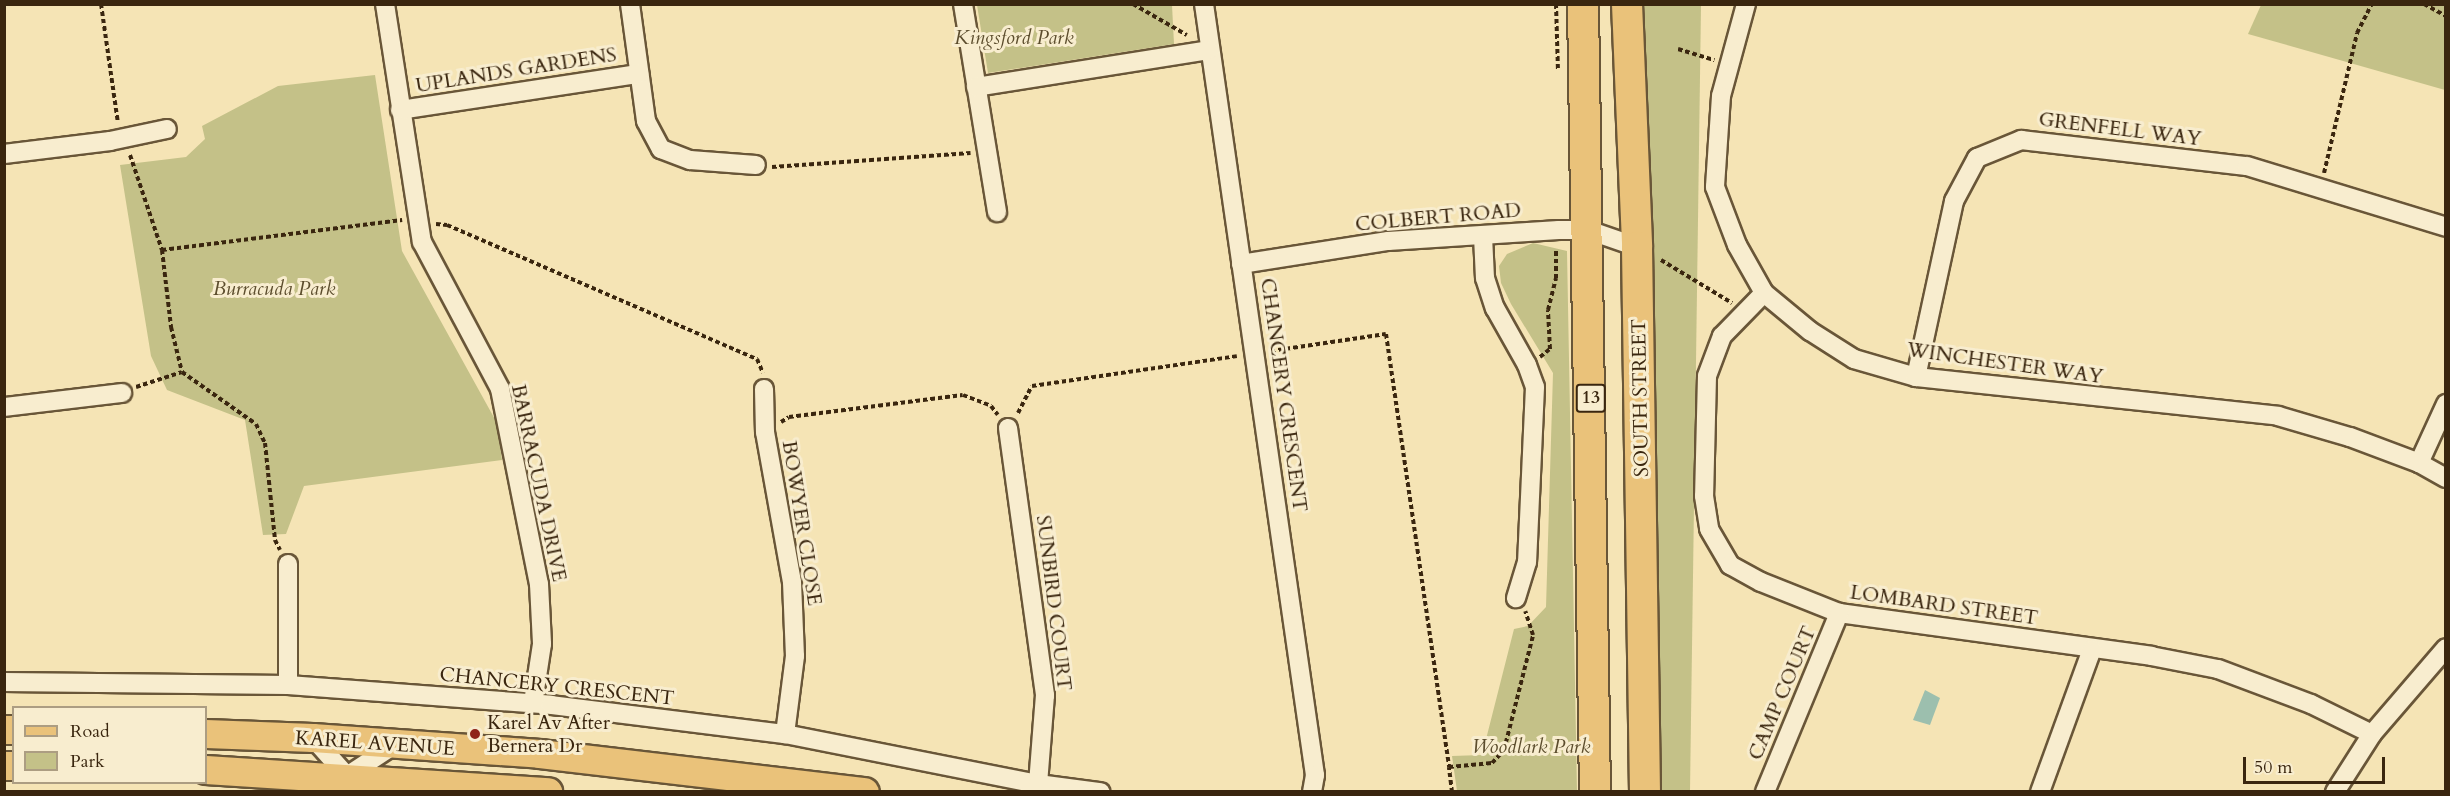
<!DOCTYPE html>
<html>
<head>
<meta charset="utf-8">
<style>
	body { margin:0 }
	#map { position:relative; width:2450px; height:796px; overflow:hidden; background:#f5e4b5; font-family:Cardo,serif }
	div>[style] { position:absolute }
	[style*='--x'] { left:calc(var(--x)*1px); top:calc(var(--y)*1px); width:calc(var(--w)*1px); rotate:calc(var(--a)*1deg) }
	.green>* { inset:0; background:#c4c188 }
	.water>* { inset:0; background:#9cbfae }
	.path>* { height:4px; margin-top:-2px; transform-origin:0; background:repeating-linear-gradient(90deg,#3a260f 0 4.5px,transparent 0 7.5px) }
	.roads { filter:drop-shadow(2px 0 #695638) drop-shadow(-2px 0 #695638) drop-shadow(0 2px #695638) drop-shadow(0 -2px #695638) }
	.minor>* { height:18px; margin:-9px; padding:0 9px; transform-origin:9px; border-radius:9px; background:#f8edcf }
	.primary>* { height:28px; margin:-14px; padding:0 14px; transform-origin:14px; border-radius:14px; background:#eac27a }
	.trunk>* { height:30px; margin:-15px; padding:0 15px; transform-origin:15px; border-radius:15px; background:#eac27a }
	.dots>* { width:16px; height:16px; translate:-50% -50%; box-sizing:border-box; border:3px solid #f8edcf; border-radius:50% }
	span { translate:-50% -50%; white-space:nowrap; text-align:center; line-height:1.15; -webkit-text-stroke:6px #f8edcf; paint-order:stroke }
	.shield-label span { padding:2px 4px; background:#f8edcf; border:2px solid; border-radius:4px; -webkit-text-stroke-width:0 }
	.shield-label { font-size:18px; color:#3a260f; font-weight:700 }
	.park-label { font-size:20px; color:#5c4d2d; font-style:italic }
	.street-label { font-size:20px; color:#3a260f }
	.poi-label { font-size:20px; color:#3a260f }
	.left { translate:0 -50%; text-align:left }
	.frame { position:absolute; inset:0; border:6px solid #3a260f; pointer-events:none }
	.legend { position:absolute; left:12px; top:706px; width:195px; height:78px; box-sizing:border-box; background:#f8edcf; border:2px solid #ac9d82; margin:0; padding:8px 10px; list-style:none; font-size:18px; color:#3a260f }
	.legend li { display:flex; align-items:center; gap:12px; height:30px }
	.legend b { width:30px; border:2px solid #ac9d82 }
	.scale { position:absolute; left:2243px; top:757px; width:142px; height:27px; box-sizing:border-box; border:3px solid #3a260f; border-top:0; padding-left:8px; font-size:18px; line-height:21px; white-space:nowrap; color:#3a260f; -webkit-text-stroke:4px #f8edcf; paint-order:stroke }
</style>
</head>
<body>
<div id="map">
	<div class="green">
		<div style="clip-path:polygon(977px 5px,1172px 5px,1174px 44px,988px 73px)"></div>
		<div style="clip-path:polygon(1644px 5px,1701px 5px,1690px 791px,1660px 791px)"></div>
		<div style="clip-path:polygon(2261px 5px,2445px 5px,2445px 90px,2248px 34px)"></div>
		<div style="clip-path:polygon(375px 75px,402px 251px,497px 423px,502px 460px,304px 486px,286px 534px,263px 535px,245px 420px,167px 390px,151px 356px,120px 165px,186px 157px,205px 139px,202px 126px,278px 86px)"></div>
		<div style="clip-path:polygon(1533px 243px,1567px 251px,1577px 791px,1457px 791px,1452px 756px,1482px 755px,1514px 629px,1528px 626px,1546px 607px,1553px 373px,1511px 304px,1501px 283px,1499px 266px,1507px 254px)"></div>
	</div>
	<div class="water">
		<div style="clip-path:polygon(1925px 690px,1940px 698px,1930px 725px,1913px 720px)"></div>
	</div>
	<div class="path">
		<div style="--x:101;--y:4;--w:120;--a:81.9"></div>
		<div style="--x:1133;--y:4;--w:62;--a:29.9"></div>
		<div style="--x:1556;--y:4;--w:66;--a:88.3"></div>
		<div style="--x:2424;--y:4;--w:25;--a:29"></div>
		<div style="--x:1678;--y:49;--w:38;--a:17"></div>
		<div style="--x:130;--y:155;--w:100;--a:71.4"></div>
		<div style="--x:162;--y:250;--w:78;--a:83.3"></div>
		<div style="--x:171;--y:327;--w:46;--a:76.3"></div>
		<div style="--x:772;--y:167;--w:199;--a:-4"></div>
		<div style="--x:2324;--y:173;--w:144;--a:-76.7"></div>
		<div style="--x:2357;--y:33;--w:33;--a:-63"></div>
		<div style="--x:436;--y:224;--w:11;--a:5"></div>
		<div style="--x:447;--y:225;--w:338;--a:23.4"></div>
		<div style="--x:757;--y:359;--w:15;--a:67"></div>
		<div style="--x:162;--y:250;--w:242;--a:-7.1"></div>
		<div style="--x:1661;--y:260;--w:83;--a:31.2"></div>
		<div style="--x:1271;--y:351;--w:116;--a:-8.4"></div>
		<div style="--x:1386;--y:334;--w:438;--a:81.7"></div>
		<div style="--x:1540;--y:357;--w:13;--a:-39"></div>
		<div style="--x:1550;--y:349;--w:39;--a:-93"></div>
		<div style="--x:1548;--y:310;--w:33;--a:-76"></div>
		<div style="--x:1556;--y:278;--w:30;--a:-90"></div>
		<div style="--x:136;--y:387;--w:48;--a:-18.1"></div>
		<div style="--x:182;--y:372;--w:90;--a:35.1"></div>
		<div style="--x:256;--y:424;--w:21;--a:65"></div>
		<div style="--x:265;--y:443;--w:98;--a:84.1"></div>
		<div style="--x:275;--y:540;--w:11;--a:63"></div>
		<div style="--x:1018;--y:413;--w:30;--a:-63"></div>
		<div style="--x:1032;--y:386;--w:207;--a:-8.3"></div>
		<div style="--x:781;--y:422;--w:9;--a:-32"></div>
		<div style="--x:789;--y:417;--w:175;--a:-7.2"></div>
		<div style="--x:963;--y:395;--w:30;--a:21"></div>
		<div style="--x:991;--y:406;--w:11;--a:52"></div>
		<div style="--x:1452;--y:792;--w:25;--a:-97"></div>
		<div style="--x:1449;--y:767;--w:43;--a:-5.3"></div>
		<div style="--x:1492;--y:763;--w:18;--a:-47"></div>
		<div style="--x:1504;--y:750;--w:119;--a:-75.8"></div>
		<div style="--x:1533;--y:635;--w:25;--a:-108"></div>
	</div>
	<div class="roads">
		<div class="minor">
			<div style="--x:385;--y:4;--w:241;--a:81.2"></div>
			<div style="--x:422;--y:242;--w:166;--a:62"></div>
			<div style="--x:500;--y:389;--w:199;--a:78.7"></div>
			<div style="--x:539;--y:584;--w:60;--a:87.1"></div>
			<div style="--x:542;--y:644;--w:60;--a:98.7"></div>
			<div style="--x:630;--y:4;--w:118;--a:82.2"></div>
			<div style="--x:646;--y:121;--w:32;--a:62"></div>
			<div style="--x:661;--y:149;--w:31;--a:21"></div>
			<div style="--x:690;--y:160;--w:66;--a:4.3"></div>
			<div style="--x:963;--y:4;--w:211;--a:80.7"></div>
			<div style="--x:1204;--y:4;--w:779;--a:81.81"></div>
			<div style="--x:1315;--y:775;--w:17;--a:100"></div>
			<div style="--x:1746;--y:4;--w:95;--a:105.2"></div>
			<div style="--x:1721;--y:96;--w:91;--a:93.8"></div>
			<div style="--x:1715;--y:187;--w:62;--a:69.2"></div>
			<div style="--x:1737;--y:245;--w:55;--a:60.6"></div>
			<div style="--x:1764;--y:293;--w:60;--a:39.6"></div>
			<div style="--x:1810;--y:331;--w:52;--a:32.5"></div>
			<div style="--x:1854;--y:359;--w:65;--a:16.2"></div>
			<div style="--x:1916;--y:377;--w:364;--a:6.1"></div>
			<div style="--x:2278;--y:416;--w:75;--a:16.3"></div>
			<div style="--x:2350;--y:437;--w:74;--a:20.6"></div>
			<div style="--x:2419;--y:463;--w:31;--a:29"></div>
			<div style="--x:976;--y:87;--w:236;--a:-9"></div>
			<div style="--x:400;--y:110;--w:242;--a:-8.6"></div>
			<div style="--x:4;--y:154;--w:107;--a:-7"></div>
			<div style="--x:110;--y:141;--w:58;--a:-11.9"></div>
			<div style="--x:1483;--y:236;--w:42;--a:87.3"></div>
			<div style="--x:1485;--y:278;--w:32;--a:72"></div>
			<div style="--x:1495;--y:308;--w:65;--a:60.7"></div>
			<div style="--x:1527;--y:365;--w:23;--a:70"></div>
			<div style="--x:1535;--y:387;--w:175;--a:92.6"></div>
			<div style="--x:1527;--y:562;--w:38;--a:107"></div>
			<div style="--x:1241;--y:264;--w:149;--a:-8.9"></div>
			<div style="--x:1388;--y:241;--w:171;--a:-3.7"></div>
			<div style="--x:1559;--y:230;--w:29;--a:0"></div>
			<div style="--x:1588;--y:230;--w:52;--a:19.1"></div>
			<div style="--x:1764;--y:293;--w:60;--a:134.3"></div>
			<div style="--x:1722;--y:336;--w:43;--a:110.6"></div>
			<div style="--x:1707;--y:376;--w:120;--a:91.4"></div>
			<div style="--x:1704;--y:496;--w:33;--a:81"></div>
			<div style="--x:1709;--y:529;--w:42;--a:59.7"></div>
			<div style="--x:1730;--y:565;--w:35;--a:29"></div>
			<div style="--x:1761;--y:582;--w:84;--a:21.7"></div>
			<div style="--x:1839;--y:613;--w:315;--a:7.8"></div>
			<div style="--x:2151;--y:656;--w:68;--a:11"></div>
			<div style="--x:2218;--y:669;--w:99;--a:20.6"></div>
			<div style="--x:2311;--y:704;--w:68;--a:26.2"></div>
			<div style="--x:1916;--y:377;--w:180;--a:-77.8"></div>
			<div style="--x:1954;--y:201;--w:49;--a:-61.9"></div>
			<div style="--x:1977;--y:158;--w:48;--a:-22.2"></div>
			<div style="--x:2021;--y:140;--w:227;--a:6.6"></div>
			<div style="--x:2247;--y:166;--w:208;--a:17"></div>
			<div style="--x:764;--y:389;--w:43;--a:88.7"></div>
			<div style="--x:765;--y:432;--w:152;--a:79.8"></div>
			<div style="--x:792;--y:582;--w:74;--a:87.7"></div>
			<div style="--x:795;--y:656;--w:79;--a:97.3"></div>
			<div style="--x:4;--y:407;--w:119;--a:-6.8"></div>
			<div style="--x:1008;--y:428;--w:270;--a:82.1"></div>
			<div style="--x:1045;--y:695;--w:89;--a:94.5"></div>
			<div style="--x:2419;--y:463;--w:65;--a:-65.4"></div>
			<div style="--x:288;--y:564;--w:121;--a:90"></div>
			<div style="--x:4;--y:682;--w:284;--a:0.6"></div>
			<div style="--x:288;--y:685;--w:264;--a:4.3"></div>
			<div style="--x:551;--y:705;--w:236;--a:7.1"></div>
			<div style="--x:785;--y:734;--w:258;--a:11.2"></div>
			<div style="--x:1038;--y:784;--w:63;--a:7.4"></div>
			<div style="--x:313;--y:738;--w:51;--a:48.2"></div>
			<div style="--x:347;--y:776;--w:60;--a:-33.4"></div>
			<div style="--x:1765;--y:792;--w:194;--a:-67.5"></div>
			<div style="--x:2040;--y:792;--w:152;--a:-70"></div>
			<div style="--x:2335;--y:792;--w:69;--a:-57.5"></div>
			<div style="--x:2372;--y:734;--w:113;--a:-49.3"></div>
		</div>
		<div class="primary">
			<div style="--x:4;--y:730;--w:10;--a:0"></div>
			<div style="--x:206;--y:734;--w:107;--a:2.1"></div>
			<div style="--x:313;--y:738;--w:228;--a:4"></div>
			<div style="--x:540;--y:754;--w:327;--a:6.7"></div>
			<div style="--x:4;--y:766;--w:10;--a:0"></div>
			<div style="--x:206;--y:770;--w:343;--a:3.7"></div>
		</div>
		<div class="trunk">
			<div style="--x:1583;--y:4;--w:788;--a:89.13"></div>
			<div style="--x:1627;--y:4;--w:243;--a:87.6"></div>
			<div style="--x:1637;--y:247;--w:545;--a:89.16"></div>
		</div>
	</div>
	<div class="dots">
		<div style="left:475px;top:734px;background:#8f2418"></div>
	</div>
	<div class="shield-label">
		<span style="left:1591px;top:398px">13</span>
	</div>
	<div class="park-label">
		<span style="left:1014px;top:37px">Kingsford Park</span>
		<span style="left:274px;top:288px">Burracuda Park</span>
		<span style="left:1531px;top:746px">Woodlark Park</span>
	</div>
	<div class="street-label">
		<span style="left:516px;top:70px;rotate:-9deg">UPLANDS GARDENS</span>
		<span style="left:2120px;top:129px;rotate:7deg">GRENFELL WAY</span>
		<span style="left:1438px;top:217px;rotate:-5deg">COLBERT ROAD</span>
		<span style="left:2005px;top:363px;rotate:8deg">WINCHESTER WAY</span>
		<span style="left:1284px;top:395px;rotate:82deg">CHANCERY CRESCENT</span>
		<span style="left:1640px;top:398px;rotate:-91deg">SOUTH STREET</span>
		<span style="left:539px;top:483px;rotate:78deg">BARRACUDA DRIVE</span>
		<span style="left:802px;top:523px;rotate:81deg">BOWYER CLOSE</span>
		<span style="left:1054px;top:603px;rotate:83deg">SUNBIRD COURT</span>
		<span style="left:1944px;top:605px;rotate:8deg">LOMBARD STREET</span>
		<span style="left:557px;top:686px;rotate:6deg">CHANCERY CRESCENT</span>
		<span style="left:1782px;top:693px;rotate:-67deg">CAMP COURT</span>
		<span style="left:375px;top:743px;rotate:4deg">KAREL AVENUE</span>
	</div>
	<div class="poi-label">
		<span class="left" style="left:487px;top:734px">Karel Av After<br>Bernera Dr</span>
	</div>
	<div class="frame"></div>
	<ul class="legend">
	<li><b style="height:8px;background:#eac27a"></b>Road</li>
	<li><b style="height:16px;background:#c4c188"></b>Park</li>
	</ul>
	<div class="scale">50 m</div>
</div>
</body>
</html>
